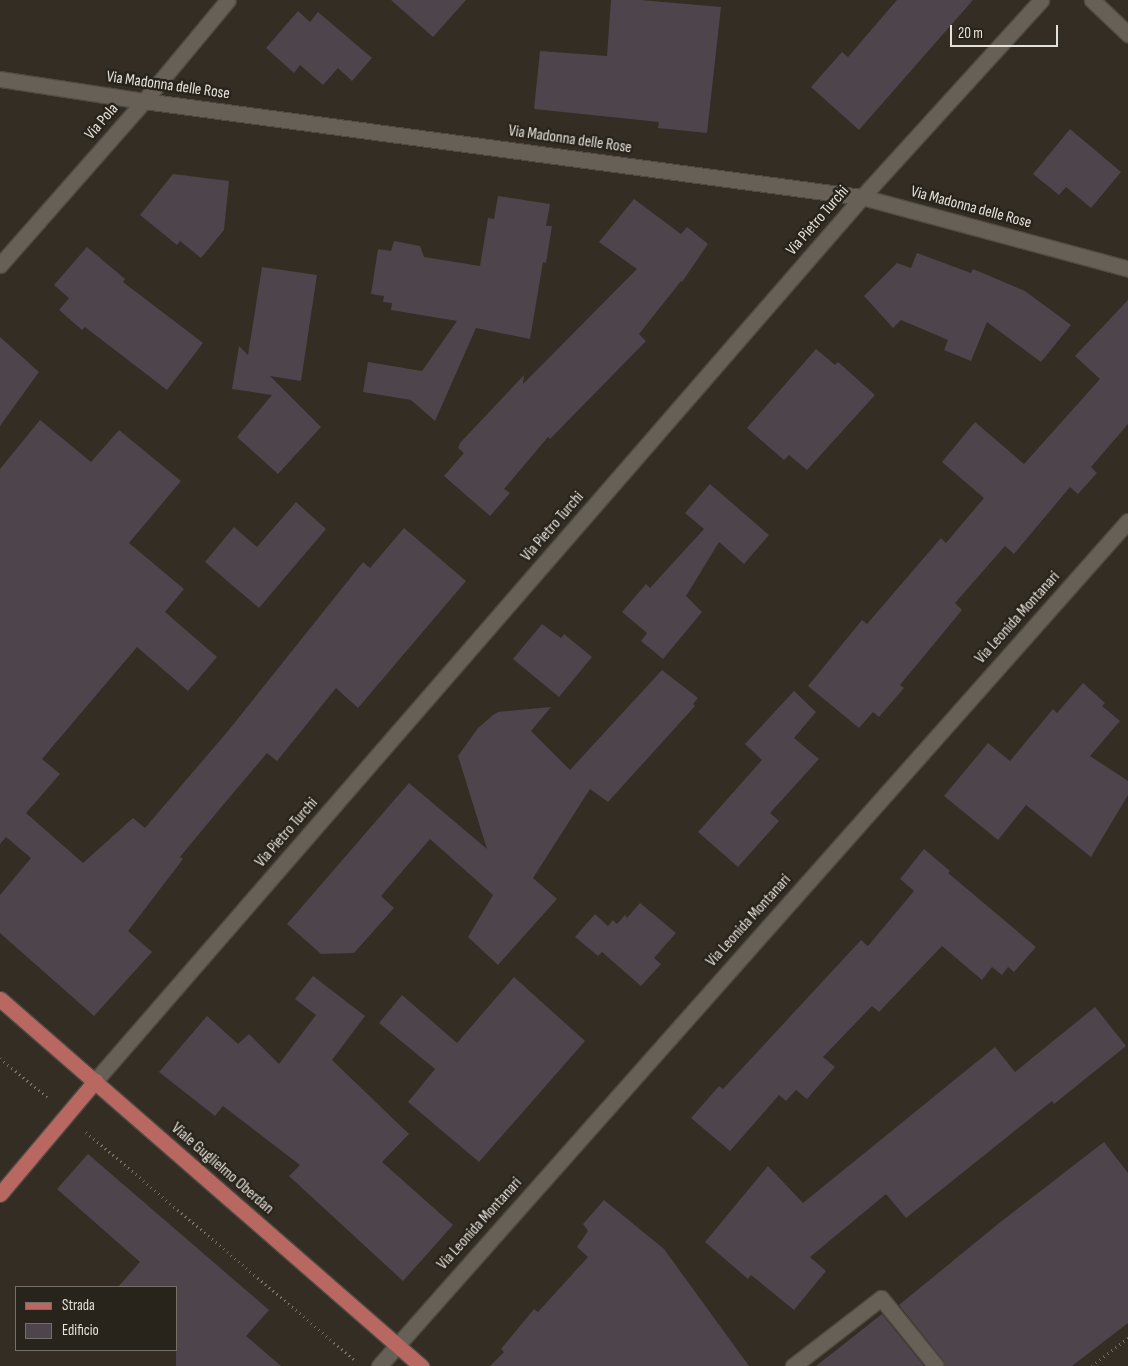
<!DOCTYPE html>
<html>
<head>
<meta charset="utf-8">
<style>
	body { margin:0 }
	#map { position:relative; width:1128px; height:1366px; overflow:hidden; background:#332d24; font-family:"Sofia Sans Condensed",sans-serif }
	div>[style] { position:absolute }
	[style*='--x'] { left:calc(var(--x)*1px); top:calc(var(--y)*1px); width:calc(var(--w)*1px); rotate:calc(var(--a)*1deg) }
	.building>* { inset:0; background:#4e444b }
	.path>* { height:3px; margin-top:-1.5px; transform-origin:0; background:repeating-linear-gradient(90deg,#767169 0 1px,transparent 0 5px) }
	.roads { filter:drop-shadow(1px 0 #4f4b42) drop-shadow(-1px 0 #4f4b42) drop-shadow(0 1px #4f4b42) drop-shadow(0 -1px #4f4b42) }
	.minor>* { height:15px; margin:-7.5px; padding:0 7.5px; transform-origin:7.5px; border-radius:7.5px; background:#666056 }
	.major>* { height:15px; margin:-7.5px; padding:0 7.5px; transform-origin:7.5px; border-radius:7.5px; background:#b86761 }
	span { translate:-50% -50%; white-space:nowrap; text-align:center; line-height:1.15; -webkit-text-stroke:5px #29241b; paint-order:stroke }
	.street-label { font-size:16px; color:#e4e0da }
	.legend { position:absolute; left:15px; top:1286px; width:162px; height:65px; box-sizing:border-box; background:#29241b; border:1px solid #746f67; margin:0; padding:6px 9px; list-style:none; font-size:15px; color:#e4e0da }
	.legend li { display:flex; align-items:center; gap:10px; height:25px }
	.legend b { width:25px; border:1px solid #746f67 }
	.scale { position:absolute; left:950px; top:25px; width:108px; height:22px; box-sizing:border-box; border:2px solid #e4e0da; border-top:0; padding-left:6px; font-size:15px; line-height:18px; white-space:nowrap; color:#e4e0da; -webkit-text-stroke:4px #29241b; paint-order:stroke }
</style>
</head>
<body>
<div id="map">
	<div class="building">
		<div style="clip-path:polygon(391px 0,466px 0,433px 37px)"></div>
		<div style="clip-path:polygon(611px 0,640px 0,721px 7px,707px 133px,658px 128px,659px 122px,534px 109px,540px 51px,607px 56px)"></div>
		<div style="clip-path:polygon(897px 0,973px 0,859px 130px,811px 87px,842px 52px,848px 57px)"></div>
		<div style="clip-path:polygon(298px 11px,310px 22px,318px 12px,372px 58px,352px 81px,338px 68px,323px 85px,300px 65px,294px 73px,266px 48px)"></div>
		<div style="clip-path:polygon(1070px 129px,1121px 172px,1091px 208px,1066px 187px,1059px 195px,1033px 174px)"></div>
		<div style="clip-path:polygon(173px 174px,229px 181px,224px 230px,201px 258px,180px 241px,177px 245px,140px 215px)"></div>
		<div style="clip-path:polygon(498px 196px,550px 204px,546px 226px,552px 226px,546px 263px,543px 262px,530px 339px,476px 328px,435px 421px,411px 400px,363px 392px,368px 362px,422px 371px,457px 321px,391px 310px,392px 303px,383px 302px,384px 296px,371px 294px,378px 249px,391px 251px,394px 241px,420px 246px,424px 257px,480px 266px,488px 218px,494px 219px)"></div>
		<div style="clip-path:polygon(634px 199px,681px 234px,687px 227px,708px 244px,682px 282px,681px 281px,639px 334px,646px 341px,550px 439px,548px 437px,504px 489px,510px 493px,490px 516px,444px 476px,464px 453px,458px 448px,460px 443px,524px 375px,523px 384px,637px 269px,599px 242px)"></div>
		<div style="clip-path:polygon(87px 247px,125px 279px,123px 282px,203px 343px,167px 390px,85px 327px,82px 330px,59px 310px,69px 298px,54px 285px)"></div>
		<div style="clip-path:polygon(917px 253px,971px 273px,973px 269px,1025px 291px,1071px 325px,1041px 362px,987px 322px,971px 361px,944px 350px,948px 340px,901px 320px,893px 328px,864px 296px,897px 263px,911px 268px)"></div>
		<div style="clip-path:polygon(262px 267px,317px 275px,301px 381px,270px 376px,321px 427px,278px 474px,237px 437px,272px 395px,232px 389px,239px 346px,248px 355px)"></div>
		<div style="clip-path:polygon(1128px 300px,1128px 424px,1091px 467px,1097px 473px,1078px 494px,1070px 487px,1014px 554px,1005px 546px,955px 603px,962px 610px,900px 685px,904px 688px,879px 717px,873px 712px,859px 728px,808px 686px,862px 620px,867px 624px,941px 538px,946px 543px,984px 498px,942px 462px,975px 422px,1024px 464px,1100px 379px,1075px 356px)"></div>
		<div style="clip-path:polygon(0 337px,39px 372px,0 426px)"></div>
		<div style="clip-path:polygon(816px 349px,835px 365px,838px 362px,875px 395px,807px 470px,789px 455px,784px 460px,747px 428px)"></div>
		<div style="clip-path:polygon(40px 420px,91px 462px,119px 430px,181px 481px,129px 543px,184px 589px,165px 612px,217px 657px,188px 691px,137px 647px,42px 759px,60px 774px,26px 813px,83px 863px,133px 818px,145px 828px,228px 731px,363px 562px,370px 568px,404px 528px,466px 581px,358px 708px,336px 688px,277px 761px,267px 753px,218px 811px,180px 857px,183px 859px,128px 931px,152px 952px,94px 1016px,0 933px,0 895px,31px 858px,6px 837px,0 844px,0 469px)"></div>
		<div style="clip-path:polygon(710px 484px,769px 535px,744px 564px,719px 542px,686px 596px,702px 612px,663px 659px,641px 641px,647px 633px,622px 612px,646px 584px,650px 588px,704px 529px,685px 513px)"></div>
		<div style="clip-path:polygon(296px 502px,326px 529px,259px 608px,205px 562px,234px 527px,257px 547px)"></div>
		<div style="clip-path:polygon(542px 624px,561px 638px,564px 634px,592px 657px,559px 697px,513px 659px)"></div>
		<div style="clip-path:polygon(662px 670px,698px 698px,693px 704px,695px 706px,608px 802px,590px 789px,533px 878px,557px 899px,498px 965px,468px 937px,493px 895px,430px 839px,381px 896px,394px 908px,354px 953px,321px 954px,287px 924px,409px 783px,487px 849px,458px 756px,478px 728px,493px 715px,498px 712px,551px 707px,531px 731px,570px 770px)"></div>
		<div style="clip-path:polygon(1083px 683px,1105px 703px,1102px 706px,1120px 721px,1090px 756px,1128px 781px,1128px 795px,1091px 857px,1026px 805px,998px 840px,944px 796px,988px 743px,1010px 761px,1053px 709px,1057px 713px)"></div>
		<div style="clip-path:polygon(794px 691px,816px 712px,794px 738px,819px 759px,770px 813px,779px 821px,738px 867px,698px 832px,762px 760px,745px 744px)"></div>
		<div style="clip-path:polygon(924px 849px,950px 871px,948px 873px,1036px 947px,1014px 972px,1008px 967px,1002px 975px,992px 967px,982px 980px,942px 946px,879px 1012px,872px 1006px,823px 1057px,835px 1067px,807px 1099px,796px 1090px,786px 1101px,779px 1095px,730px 1151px,691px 1118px,719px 1086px,723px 1089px,861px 940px,868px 946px,914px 891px,900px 879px)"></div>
		<div style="clip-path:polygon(640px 903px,676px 933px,654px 958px,661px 964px,641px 986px,602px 952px,598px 956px,575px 937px,595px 914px,608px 926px,613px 920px,617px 924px,625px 915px,627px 918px)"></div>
		<div style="clip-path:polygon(313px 976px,365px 1016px,332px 1060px,409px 1134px,382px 1162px,453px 1225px,403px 1281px,289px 1176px,300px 1165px,223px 1106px,215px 1116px,159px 1072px,207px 1016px,238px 1044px,249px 1034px,279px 1064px,316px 1015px,295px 999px)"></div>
		<div style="clip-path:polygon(514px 977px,585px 1041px,479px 1162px,408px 1102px,435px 1069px,379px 1023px,402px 995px,457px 1043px)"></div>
		<div style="clip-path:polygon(1095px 1007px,1126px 1046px,1054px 1104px,1052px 1101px,906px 1218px,886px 1194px,810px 1257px,826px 1271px,794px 1310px,751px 1275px,748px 1279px,705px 1242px,768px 1166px,803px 1203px,995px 1047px,1015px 1072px)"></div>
		<div style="clip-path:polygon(1104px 1142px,1128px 1173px,1128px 1323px,1072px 1366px,945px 1366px,943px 1360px,899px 1305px,998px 1224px)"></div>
		<div style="clip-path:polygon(88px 1154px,269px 1310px,246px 1336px,281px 1366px,176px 1366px,176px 1287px,118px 1287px,140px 1262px,57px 1189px)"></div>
		<div style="clip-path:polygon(604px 1200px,664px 1249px,749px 1366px,490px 1366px,504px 1352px,501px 1349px,534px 1309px,538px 1312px,588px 1257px,577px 1247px,588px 1231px,583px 1224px)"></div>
		<div style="clip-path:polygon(882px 1314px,924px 1366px,816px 1366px,844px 1344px)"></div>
	</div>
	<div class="path">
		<div style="--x:0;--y:1058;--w:62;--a:39.8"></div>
		<div style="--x:86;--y:1132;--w:351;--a:40.3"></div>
		<div style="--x:1092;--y:1366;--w:46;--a:-37.9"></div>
	</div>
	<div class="roads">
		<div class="minor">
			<div style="--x:1092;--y:0;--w:50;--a:43.4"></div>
			<div style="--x:0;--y:79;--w:146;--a:8.7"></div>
			<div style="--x:144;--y:101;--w:724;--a:7.62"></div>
			<div style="--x:862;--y:197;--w:276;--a:15.1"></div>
			<div style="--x:0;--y:265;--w:218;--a:-48.7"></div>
			<div style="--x:144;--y:101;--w:131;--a:-50.3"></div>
			<div style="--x:95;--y:1081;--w:1170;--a:-49.05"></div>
			<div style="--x:862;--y:197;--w:266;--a:-47.7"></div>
			<div style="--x:379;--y:1366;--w:1129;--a:-48.45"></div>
			<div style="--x:793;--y:1366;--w:111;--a:-37.7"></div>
			<div style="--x:881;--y:1298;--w:87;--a:51"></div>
		</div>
		<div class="major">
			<div style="--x:0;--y:999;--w:559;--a:41.08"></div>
			<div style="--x:0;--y:1194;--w:148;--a:-49.9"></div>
		</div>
	</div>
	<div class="street-label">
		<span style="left:168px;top:86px;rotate:8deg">Via Madonna delle Rose</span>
		<span style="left:102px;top:122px;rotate:-49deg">Via Pola</span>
		<span style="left:570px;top:140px;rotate:8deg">Via Madonna delle Rose</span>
		<span style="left:971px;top:208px;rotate:15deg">Via Madonna delle Rose</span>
		<span style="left:818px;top:221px;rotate:-49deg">Via Pietro Turchi</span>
		<span style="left:553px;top:527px;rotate:-49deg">Via Pietro Turchi</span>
		<span style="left:1018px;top:618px;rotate:-48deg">Via Leonida Montanari</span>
		<span style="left:287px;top:833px;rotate:-49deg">Via Pietro Turchi</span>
		<span style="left:749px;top:921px;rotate:-48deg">Via Leonida Montanari</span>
		<span style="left:222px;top:1169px;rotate:41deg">Viale Guglielmo Oberdan</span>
		<span style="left:480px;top:1224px;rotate:-48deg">Via Leonida Montanari</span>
	</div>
	<ul class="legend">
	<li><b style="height:6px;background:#b86761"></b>Strada</li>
	<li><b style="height:14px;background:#4e444b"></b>Edificio</li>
	</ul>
	<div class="scale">20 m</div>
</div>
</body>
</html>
